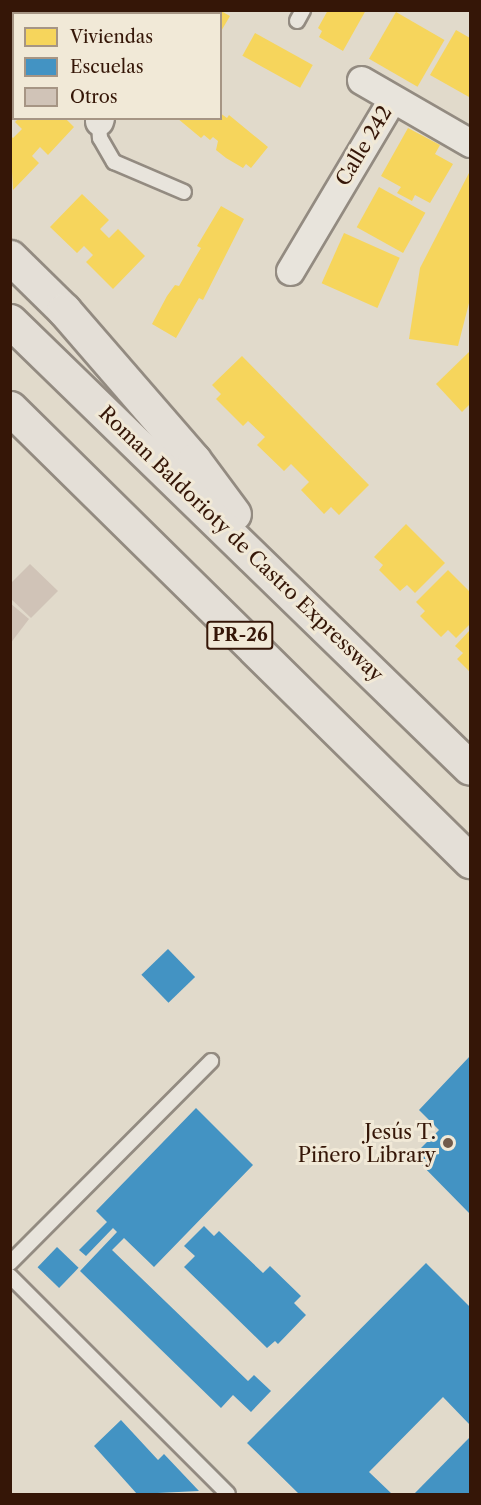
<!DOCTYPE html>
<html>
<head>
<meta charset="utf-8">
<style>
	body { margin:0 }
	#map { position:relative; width:481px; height:1505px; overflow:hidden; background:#e1dacb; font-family:"Libre Caslon Text",serif }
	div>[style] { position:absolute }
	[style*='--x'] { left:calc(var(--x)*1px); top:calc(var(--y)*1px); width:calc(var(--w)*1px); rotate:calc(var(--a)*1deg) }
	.homes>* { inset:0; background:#f6d55c; transform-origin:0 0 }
	.schools>* { inset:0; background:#4393c3; transform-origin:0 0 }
	.building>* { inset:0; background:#d0c3b7 }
	.roads { filter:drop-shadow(2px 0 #938b81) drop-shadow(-2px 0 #938b81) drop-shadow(0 2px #938b81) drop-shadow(0 -2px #938b81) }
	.lane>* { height:14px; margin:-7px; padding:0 7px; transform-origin:7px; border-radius:7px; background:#e8e4dc }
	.street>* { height:27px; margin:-13.5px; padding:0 13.5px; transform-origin:13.5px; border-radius:13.5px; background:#e8e4dc }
	.highway>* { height:33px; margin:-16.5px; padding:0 16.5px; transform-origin:16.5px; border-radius:16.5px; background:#e4dfd7 }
	.dots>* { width:16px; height:16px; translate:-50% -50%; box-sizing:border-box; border:3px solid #f1e9d7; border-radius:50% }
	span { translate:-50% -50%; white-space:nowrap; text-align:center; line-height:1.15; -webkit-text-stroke:6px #f1e9d7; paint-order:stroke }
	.shield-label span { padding:2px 4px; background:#f1e9d7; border:2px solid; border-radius:4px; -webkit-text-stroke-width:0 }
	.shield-label { font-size:18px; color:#351607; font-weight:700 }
	.street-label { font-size:20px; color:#351607 }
	.poi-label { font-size:20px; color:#351607 }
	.right { translate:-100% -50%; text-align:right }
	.frame { position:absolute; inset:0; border:12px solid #351607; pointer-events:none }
	.legend { position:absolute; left:12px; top:12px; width:210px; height:108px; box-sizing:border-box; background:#f1e9d7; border:2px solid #a69584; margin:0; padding:8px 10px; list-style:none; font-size:18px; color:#351607 }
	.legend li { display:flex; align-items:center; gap:12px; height:30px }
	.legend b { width:30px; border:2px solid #a69584 }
</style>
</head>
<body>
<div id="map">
	<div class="homes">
		<div style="clip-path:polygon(202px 10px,219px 10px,230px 16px,220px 33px,220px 14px,200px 14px)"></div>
		<div style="clip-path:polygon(328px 10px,366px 10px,343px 51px,319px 37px,322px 31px,318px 28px)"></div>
		<div style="left:396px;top:12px;width:56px;height:54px;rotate:30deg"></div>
		<div style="clip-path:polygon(456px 30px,470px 38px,469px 97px,430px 75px)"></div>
		<div style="left:255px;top:33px;width:66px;height:26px;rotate:29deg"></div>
		<div style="clip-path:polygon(220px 113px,227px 118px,229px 115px,268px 147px,251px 168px,246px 164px,243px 168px,226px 158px,216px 150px,218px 141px,213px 137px,210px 140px,204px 135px,201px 138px,177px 118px,220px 118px)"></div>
		<div style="clip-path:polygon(19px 118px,65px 118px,74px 127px,48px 155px,40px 147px,32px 156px,39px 163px,13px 190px,10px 135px,13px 138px,22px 129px,15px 122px)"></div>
		<div style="clip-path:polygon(408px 128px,440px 145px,435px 154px,453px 164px,430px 203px,415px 195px,412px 201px,397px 193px,401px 187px,381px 176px)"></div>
		<div style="clip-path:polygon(470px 171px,470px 299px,458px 346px,409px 339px,420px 268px)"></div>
		<div style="left:379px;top:187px;width:53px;height:46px;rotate:29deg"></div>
		<div style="clip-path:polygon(82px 194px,109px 220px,100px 229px,109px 238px,118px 229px,145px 256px,113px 289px,86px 262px,93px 255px,84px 246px,77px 253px,50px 227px)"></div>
		<div style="clip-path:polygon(221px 206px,244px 219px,203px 300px,199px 298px,176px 338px,152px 324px,167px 296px,175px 285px,179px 286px,195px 258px,201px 248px,197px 246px)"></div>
		<div style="left:344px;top:233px;width:61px;height:55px;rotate:24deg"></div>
		<div style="clip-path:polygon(470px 351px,470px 404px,462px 412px,436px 384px)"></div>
		<div style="clip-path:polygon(242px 356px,369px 485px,339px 515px,331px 507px,324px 514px,301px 490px,309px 482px,291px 464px,284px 471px,257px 445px,265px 437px,248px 421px,243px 426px,216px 399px,221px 394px,212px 385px)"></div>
		<div style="clip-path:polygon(406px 524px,445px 563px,415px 593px,407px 585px,400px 591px,379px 570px,383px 565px,374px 557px)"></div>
		<div style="clip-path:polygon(448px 570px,470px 592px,470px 624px,456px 638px,448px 630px,441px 637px,420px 616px,425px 611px,416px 602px)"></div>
		<div style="clip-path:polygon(470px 630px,470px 672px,457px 659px,463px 653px,455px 646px)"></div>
	</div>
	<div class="schools">
		<div style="left:168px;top:949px;width:39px;height:37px;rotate:46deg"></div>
		<div style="clip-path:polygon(470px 1056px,470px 1214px,413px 1156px,439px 1130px,419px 1110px)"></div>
		<div style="clip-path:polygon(196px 1108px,253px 1165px,154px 1267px,124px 1238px,112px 1250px,248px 1381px,254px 1375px,271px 1391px,251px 1412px,233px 1395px,221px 1408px,80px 1271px,117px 1232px,113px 1228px,86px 1256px,79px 1250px,107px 1222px,96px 1211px)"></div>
		<div style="clip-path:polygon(204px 1226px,214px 1236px,219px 1231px,263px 1273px,270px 1266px,301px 1296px,294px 1303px,306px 1315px,278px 1344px,275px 1341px,267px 1348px,184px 1267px,195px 1256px,184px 1246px)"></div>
		<div style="left:57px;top:1247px;width:30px;height:28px;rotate:44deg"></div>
		<div style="clip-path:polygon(426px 1263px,470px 1307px,470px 1425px,443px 1397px,369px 1472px,392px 1494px,299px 1494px,247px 1443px)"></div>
		<div style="clip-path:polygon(121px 1420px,158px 1460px,164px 1454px,199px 1491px,137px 1494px,94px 1446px)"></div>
		<div style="clip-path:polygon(470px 1437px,470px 1494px,414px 1494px)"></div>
	</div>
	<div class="building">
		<div style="clip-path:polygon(30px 564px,58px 591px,31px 618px,10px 598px,10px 584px)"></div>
		<div style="clip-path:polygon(10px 603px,29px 619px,10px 644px)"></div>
	</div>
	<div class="roads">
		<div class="lane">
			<div style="--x:65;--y:10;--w:11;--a:22"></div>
			<div style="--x:297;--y:21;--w:13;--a:-61"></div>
			<div style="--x:10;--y:84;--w:5;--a:-37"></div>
			<div style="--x:99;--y:121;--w:17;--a:87"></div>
			<div style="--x:100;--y:138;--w:28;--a:60"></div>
			<div style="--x:114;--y:162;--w:76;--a:23.2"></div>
			<div style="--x:10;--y:1263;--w:285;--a:-45.1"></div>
			<div style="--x:10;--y:1276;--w:308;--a:45"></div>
		</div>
		<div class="street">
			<div style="--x:157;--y:14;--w:4;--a:-63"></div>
			<div style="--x:361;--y:80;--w:126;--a:30"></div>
			<div style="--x:99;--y:121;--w:3;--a:-72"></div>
			<div style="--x:290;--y:271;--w:200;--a:-59.3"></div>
		</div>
		<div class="highway">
			<div style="--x:10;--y:257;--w:76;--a:44.5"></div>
			<div style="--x:64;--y:310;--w:198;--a:49.1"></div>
			<div style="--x:194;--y:460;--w:67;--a:53.5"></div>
			<div style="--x:10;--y:321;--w:641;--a:44.18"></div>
			<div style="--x:10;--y:408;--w:646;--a:44.56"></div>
		</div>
	</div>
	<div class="dots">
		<div style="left:448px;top:1143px;background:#715b4c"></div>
	</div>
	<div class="shield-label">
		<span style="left:240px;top:635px">PR-26</span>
	</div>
	<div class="street-label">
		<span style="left:364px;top:146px;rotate:-59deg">Calle 242</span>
		<span style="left:241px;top:544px;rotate:44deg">Roman Baldorioty de Castro Expressway</span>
	</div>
	<div class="poi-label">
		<span class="right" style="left:436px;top:1144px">Jesús T.<br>Piñero Library</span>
	</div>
	<div class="frame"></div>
	<ul class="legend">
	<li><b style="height:16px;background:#f6d55c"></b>Viviendas</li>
	<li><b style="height:16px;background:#4393c3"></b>Escuelas</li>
	<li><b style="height:16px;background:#d0c3b7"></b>Otros</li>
	</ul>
</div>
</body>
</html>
